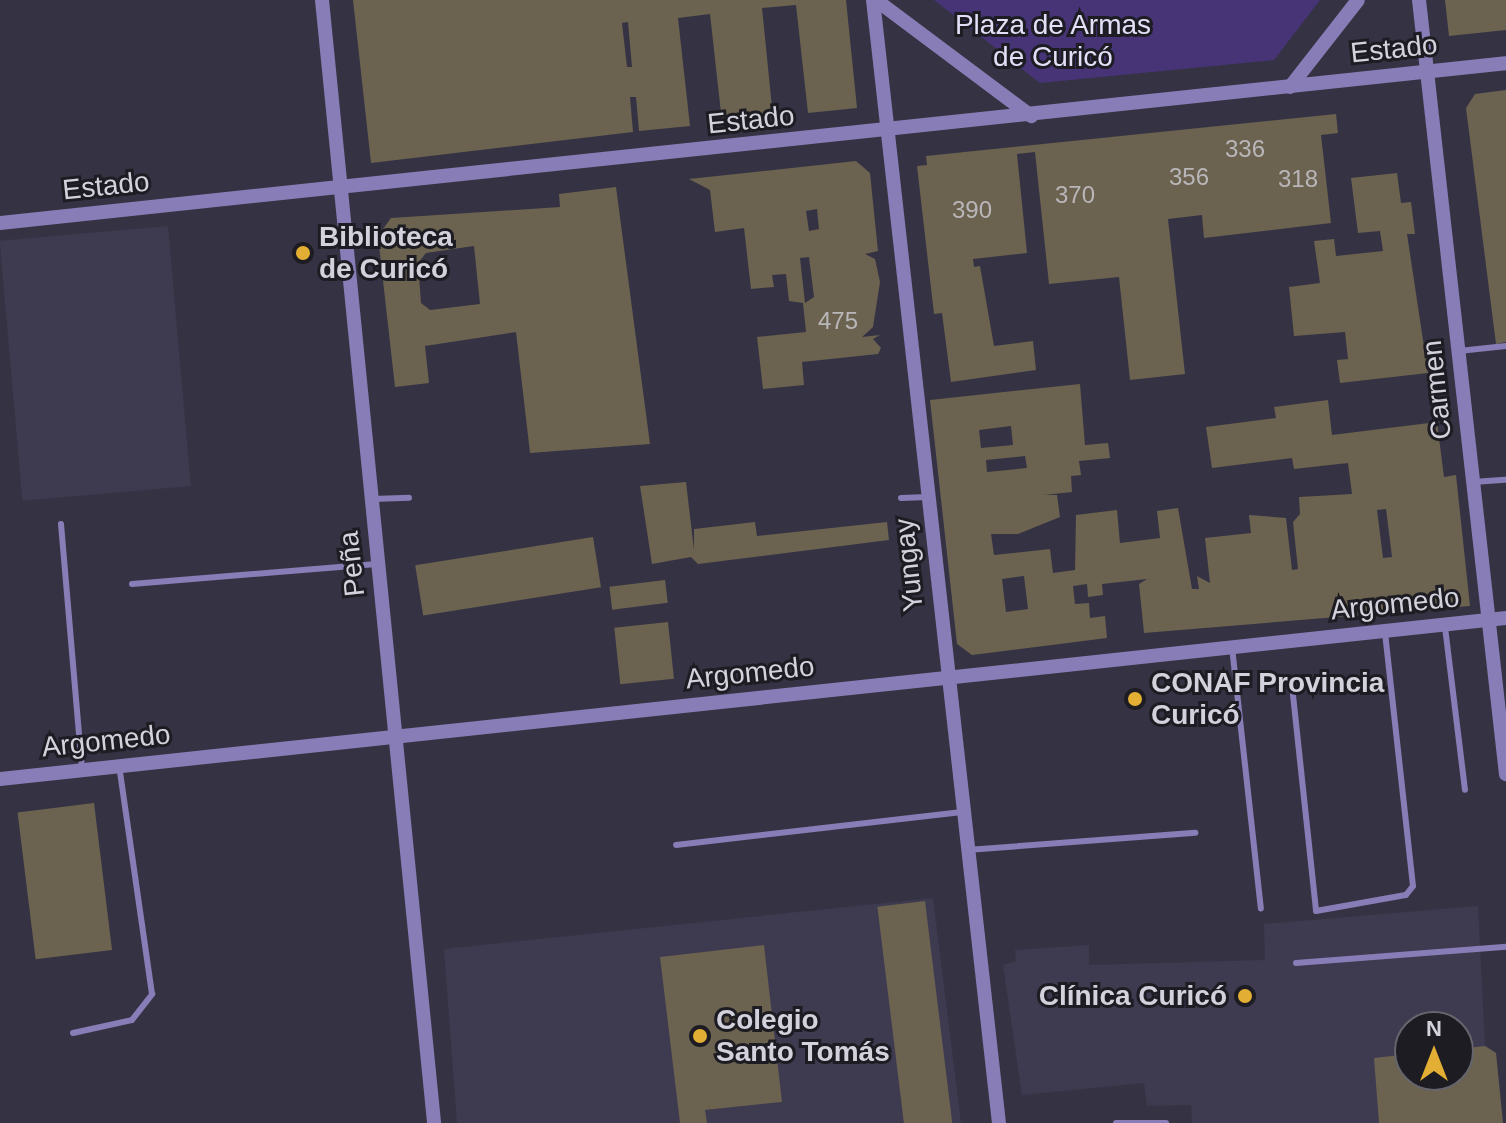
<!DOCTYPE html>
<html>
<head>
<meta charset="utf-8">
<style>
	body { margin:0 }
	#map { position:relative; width:1506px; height:1123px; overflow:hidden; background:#353343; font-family:Helvetica,sans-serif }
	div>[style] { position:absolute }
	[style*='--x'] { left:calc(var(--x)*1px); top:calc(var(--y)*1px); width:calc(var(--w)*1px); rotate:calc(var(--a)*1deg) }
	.built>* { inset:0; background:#3e3a50; transform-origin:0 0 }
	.green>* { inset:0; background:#463477 }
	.building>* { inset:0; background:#6b6250; transform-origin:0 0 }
	.service>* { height:6px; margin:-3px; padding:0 3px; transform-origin:3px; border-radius:3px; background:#887db6 }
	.tertiary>* { height:14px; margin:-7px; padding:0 7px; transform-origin:7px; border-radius:7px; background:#887db6 }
	.dots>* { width:22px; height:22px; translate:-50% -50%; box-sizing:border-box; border:4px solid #1d1c23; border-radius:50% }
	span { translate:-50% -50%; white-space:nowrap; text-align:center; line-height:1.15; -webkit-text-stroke:6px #1d1c23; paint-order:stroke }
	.number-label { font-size:24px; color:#b9b6b9 }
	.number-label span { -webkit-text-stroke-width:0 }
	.park-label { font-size:28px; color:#e2dff6 }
	.street-label { font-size:28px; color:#d3d2dc }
	.poi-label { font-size:28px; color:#d3d2dc; font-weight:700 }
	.left { translate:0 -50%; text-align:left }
	.right { translate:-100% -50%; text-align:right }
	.north { position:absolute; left:1394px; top:1011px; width:80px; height:80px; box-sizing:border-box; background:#1d1c23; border:2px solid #66656d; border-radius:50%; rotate:0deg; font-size:22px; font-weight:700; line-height:32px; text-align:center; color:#d3d2dc }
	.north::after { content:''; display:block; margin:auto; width:28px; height:36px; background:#e3ae34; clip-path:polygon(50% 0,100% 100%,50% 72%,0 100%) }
</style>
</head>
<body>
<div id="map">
	<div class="built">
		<div style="left:168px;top:226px;width:261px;height:169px;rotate:85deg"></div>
		<div style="clip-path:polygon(933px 898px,961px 1123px,457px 1123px,444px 949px)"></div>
		<div style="clip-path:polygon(evenodd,1478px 906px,1485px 1045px,1496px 1053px,1503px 1123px,1192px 1123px,1191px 1105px,1147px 1106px,1144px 1083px,1022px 1095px,1003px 965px,1016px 961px,1015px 950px,1089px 945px,1089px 965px,1265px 960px,1264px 924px,1478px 906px,1410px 1027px,1458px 1027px,1458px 1075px,1410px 1075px,1410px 1027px)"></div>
	</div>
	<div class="green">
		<div style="clip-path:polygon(934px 0,1320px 0,1274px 60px,1040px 83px)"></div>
	</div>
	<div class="building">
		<div style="clip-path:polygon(evenodd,353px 0,846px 0,857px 108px,808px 113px,796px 5px,762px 8px,773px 117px,722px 122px,710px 14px,678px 18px,690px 126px,639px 131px,636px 97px,630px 97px,633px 132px,371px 163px,353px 0,628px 22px,632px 67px,627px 67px,622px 23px,628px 22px)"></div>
		<div style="clip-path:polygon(1445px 0,1506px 0,1506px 30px,1449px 36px)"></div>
		<div style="clip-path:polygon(1506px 90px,1506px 342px,1496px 344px,1466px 108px,1475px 94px)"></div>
		<div style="clip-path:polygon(1336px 114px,1338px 133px,1321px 135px,1331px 223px,1204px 238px,1202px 215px,1168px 219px,1185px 374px,1130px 380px,1119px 277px,1049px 284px,1035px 152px,1017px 154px,1027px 253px,973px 259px,974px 267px,980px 266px,994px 346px,1033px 341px,1036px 370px,951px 382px,942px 313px,934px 314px,917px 166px,927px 165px,926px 156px)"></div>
		<div style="clip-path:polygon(evenodd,856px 161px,870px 173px,878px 251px,865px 254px,875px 259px,880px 282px,873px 327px,862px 337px,880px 335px,873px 339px,881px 348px,878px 354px,802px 362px,804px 385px,763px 389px,757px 337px,806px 332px,803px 303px,789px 301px,786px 274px,772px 275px,774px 287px,751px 289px,744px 228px,715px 232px,710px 190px,689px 179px,856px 161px,817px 209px,819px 229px,809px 231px,806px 211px,817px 209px,856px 161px,809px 257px,814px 297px,805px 303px,800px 258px,809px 257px)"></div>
		<div style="clip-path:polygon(1397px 173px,1401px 203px,1411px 202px,1415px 234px,1407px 234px,1428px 373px,1340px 383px,1337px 360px,1348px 359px,1345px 332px,1294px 336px,1289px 287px,1320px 283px,1314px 241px,1334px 239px,1336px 256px,1383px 251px,1380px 231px,1358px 233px,1351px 178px)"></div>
		<div style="clip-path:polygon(evenodd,616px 187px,650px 444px,530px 453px,516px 332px,425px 346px,429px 383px,395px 387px,378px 236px,391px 218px,560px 207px,559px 194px,616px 187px,474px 246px,480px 304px,430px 310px,421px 303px,418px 263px,426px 253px,474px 246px)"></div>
		<div style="clip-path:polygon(evenodd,1080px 384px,1085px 445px,1108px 443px,1110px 458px,1079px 461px,1081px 475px,1071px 476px,1072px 492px,1044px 495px,1057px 495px,1060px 517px,1018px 534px,991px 534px,994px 555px,1050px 549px,1053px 573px,1075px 570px,1076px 515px,1117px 510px,1120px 543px,1160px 538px,1157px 511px,1178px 508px,1192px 589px,1199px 589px,1197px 576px,1210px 583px,1205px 538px,1251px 533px,1249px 515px,1286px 518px,1292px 570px,1298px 569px,1293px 522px,1300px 514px,1299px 497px,1352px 494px,1348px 463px,1294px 469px,1292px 458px,1212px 468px,1206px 427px,1276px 418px,1274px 407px,1328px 400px,1332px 435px,1437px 422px,1444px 477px,1456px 475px,1470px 606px,1144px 633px,1139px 584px,1147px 579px,1102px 584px,1103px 595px,1088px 597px,1087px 584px,1073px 586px,1075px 604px,1089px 603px,1090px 618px,1105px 616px,1107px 638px,972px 655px,957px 644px,930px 400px,1080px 384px,1011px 426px,1013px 445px,981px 448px,979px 430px,1011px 426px,1080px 384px,1025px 456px,1027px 468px,987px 472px,986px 460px,1025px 456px,1080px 384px,1386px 509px,1392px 557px,1383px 558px,1377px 510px,1386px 509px,1080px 384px,1024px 576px,1028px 609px,1006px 612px,1002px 579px,1024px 576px)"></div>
		<div style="clip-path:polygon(686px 482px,694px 550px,694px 529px,755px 522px,757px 536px,887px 522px,889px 540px,698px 564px,691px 557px,652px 564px,640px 486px)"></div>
		<div style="left:593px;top:537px;width:51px;height:180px;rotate:81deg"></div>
		<div style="left:665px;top:580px;width:23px;height:56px;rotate:83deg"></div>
		<div style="left:668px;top:622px;width:57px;height:54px;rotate:84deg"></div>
		<div style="left:94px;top:803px;width:148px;height:77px;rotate:83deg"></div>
		<div style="left:925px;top:901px;width:224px;height:48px;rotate:83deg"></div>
		<div style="clip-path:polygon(764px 945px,782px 1102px,705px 1110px,707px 1123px,680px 1123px,660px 957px)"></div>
		<div style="clip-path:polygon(1485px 1046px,1496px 1053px,1503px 1123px,1379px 1123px,1374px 1058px,1410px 1054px,1410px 1075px,1458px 1075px,1458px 1049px)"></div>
	</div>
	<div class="service">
		<div style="--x:1459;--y:351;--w:47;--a:-6.1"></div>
		<div style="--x:1473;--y:482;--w:32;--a:-4"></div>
		<div style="--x:901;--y:498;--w:26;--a:-2"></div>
		<div style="--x:373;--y:499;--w:36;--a:-2"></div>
		<div style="--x:61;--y:524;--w:247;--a:85.1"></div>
		<div style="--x:132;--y:584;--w:245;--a:-4.7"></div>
		<div style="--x:1445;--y:627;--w:164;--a:83"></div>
		<div style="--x:1232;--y:647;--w:263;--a:83.7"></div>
		<div style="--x:1293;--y:695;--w:217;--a:83.9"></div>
		<div style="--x:1316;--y:911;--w:91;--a:-10.1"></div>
		<div style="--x:1406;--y:895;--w:11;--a:-52"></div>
		<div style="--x:1413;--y:886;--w:257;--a:-96.3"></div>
		<div style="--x:676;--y:845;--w:288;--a:-6.6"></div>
		<div style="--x:967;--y:850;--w:229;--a:-4.3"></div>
		<div style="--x:1296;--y:963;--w:211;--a:-4.4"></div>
		<div style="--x:73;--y:1033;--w:60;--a:-12.4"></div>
		<div style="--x:132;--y:1020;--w:33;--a:-52"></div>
		<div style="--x:152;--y:994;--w:230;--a:-98.2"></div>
		<div style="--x:1116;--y:1123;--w:50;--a:0"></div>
	</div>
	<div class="tertiary">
		<div style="--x:322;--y:0;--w:1129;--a:84.3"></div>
		<div style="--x:873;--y:0;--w:1130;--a:83.6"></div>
		<div style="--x:876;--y:0;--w:194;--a:36.8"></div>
		<div style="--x:1419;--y:0;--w:779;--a:83.59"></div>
		<div style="--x:1290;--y:87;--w:110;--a:-52"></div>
		<div style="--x:0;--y:223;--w:1514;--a:-6.06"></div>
		<div style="--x:0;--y:779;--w:1515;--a:-6.1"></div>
	</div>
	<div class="dots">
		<div style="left:303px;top:253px;background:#e3ae34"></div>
		<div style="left:1135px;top:699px;background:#e3ae34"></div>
		<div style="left:1245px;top:996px;background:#e3ae34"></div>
		<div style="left:700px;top:1036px;background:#e3ae34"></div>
	</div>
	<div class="number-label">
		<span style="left:1245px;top:149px">336</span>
		<span style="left:1189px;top:177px">356</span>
		<span style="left:1298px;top:179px">318</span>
		<span style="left:1075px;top:195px">370</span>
		<span style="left:972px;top:210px">390</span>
		<span style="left:838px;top:321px">475</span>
	</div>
	<div class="park-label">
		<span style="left:1053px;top:41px">Plaza de Armas<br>de Curicó</span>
	</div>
	<div class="street-label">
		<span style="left:1394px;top:49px;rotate:-6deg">Estado</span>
		<span style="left:751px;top:120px;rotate:-6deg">Estado</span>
		<span style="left:106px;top:186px;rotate:-6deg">Estado</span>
		<span style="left:1437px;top:390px;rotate:-96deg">Carmen</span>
		<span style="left:352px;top:564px;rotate:-96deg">Peña</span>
		<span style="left:909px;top:565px;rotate:-96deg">Yungay</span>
		<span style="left:1395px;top:604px;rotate:-6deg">Argomedo</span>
		<span style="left:750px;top:673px;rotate:-6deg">Argomedo</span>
		<span style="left:106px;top:741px;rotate:-6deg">Argomedo</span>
	</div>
	<div class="poi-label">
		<span class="left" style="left:319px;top:253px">Biblioteca<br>de Curicó</span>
		<span class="left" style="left:1151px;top:699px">CONAF Provincia<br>Curicó</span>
		<span class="right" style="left:1227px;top:996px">Clínica Curicó</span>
		<span class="left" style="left:716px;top:1036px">Colegio<br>Santo Tomás</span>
	</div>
	<div class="north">N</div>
</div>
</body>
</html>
